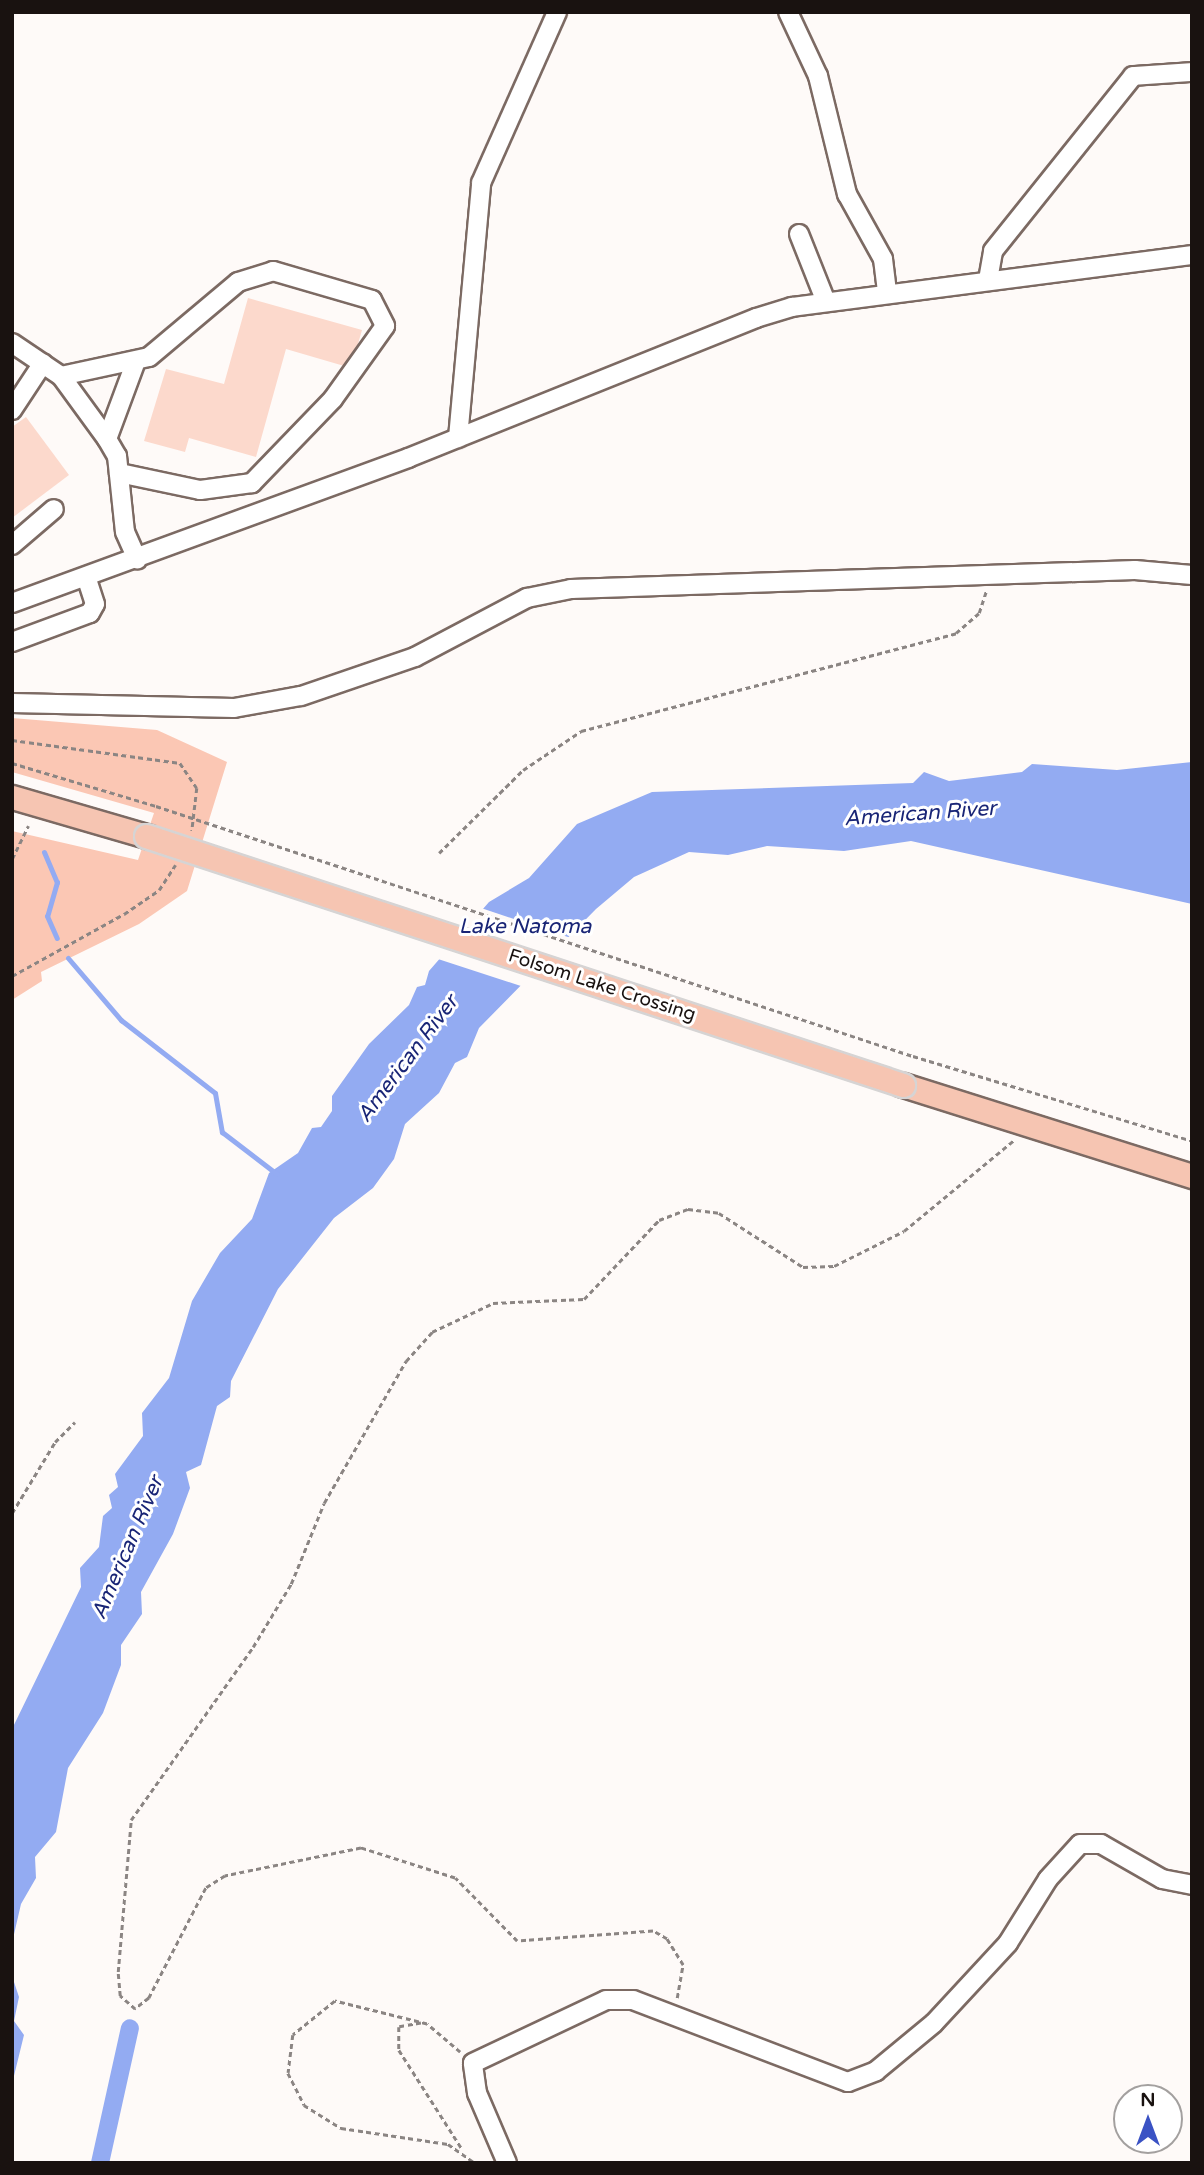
<!DOCTYPE html>
<html>
<head>
<meta charset="utf-8">
<style>
	body { margin:0 }
	#map { position:relative; width:1204px; height:2175px; overflow:hidden; background:#fefaf8; font-family:"Varela Round",sans-serif }
	div>[style] { position:absolute }
	[style*='--x'] { left:calc(var(--x)*1px); top:calc(var(--y)*1px); width:calc(var(--w)*1px); rotate:calc(var(--a)*1deg) }
	.green>* { inset:0; background:#fbc7b4 }
	.water>* { inset:0; background:#93abf2 }
	.pier>* { inset:0; background:#fefaf8 }
	.stream>* { height:5px; margin:-2.5px; padding:0 2.5px; transform-origin:2.5px; border-radius:2.5px; background:#93abf2 }
	.canal>* { height:18px; margin:-9px; padding:0 9px; transform-origin:9px; border-radius:9px; background:#93abf2 }
	.building>* { inset:0; background:#fcd9cc }
	.path>* { height:2.5px; margin-top:-1.25px; transform-origin:0; background:repeating-linear-gradient(90deg,#8b8583 0 5px,transparent 0 8.5px) }
	.roads { filter:drop-shadow(2px 0 #7c6a63) drop-shadow(-2px 0 #7c6a63) drop-shadow(0 2px #7c6a63) drop-shadow(0 -2px #7c6a63) }
	.minor>* { height:18px; margin:-9px; padding:0 9px; transform-origin:9px; border-radius:9px; background:#fff }
	.major>* { height:23px; margin:-11.5px; padding:0 11.5px; transform-origin:11.5px; border-radius:11.5px; background:#f6c5b2 }
	.path-bridge>* { height:2.5px; margin-top:-1.25px; transform-origin:0; background:repeating-linear-gradient(90deg,#8b8583 0 5px,transparent 0 8.5px) }
	.bridges { filter:drop-shadow(2px 0 #d6d4d4) drop-shadow(-2px 0 #d6d4d4) drop-shadow(0 2px #d6d4d4) drop-shadow(0 -2px #d6d4d4) }
	.major-bridge>* { height:23px; margin:-11.5px; padding:0 11.5px; transform-origin:11.5px; border-radius:11.5px; background:#f6c5b2 }
	span { translate:-50% -50%; white-space:nowrap; text-align:center; line-height:1.15; -webkit-text-stroke:6px #fff; paint-order:stroke }
	.street-label { font-size:19px; color:#191210 }
	.water-label { font-size:21px; color:#192576; font-style:italic }
	.frame { position:absolute; inset:0; border:14px solid #191210; pointer-events:none }
	.north { position:absolute; left:1113px; top:2084px; width:70px; height:70px; box-sizing:border-box; background:#fff; border:2px solid #a3a09f; border-radius:50%; rotate:0deg; font-size:19px; font-weight:700; line-height:28px; text-align:center; color:#191210 }
	.north::after { content:''; display:block; margin:auto; width:24px; height:32px; background:#3a52c4; clip-path:polygon(50% 0,100% 100%,50% 72%,0 100%) }
</style>
</head>
<body>
<div id="map">
	<div class="green">
		<div style="clip-path:polygon(12px 718px,157px 730px,227px 762px,187px 891px,139px 924px,41px 972px,42px 981px,12px 1000px,12px 831px,138px 860px,154px 813px,12px 772px)"></div>
	</div>
	<div class="water">
		<div style="clip-path:polygon(1192px 762px,1192px 904px,911px 841px,844px 851px,767px 846px,728px 855px,689px 852px,634px 877px,596px 909px,479px 1028px,467px 1057px,455px 1063px,439px 1093px,405px 1124px,394px 1159px,373px 1188px,334px 1218px,278px 1289px,231px 1381px,230px 1397px,217px 1406px,201px 1465px,186px 1472px,190px 1488px,173px 1534px,141px 1592px,142px 1614px,121px 1645px,121px 1665px,103px 1713px,68px 1768px,56px 1832px,35px 1857px,36px 1878px,21px 1904px,12px 1943px,12px 1729px,81px 1587px,80px 1568px,99px 1547px,103px 1516px,112px 1508px,109px 1495px,118px 1487px,115px 1474px,143px 1436px,142px 1413px,169px 1378px,192px 1301px,220px 1253px,252px 1219px,269px 1173px,298px 1153px,312px 1128px,321px 1127px,332px 1111px,332px 1096px,369px 1044px,409px 1005px,417px 987px,425px 985px,429px 971px,489px 902px,529px 878px,577px 824px,652px 792px,913px 783px,924px 772px,949px 781px,1022px 772px,1032px 764px,1117px 770px)"></div>
		<div style="clip-path:polygon(12px 1976px,19px 1997px,14px 2021px,24px 2035px,12px 2084px)"></div>
	</div>
	<div class="pier">
		<div style="clip-path:polygon(481px 908px,574px 939px,527px 988px,438px 959px)"></div>
	</div>
	<div class="stream">
		<div style="--x:44;--y:852;--w:33;--a:67"></div>
		<div style="--x:57;--y:882;--w:35;--a:106"></div>
		<div style="--x:47;--y:916;--w:24;--a:66"></div>
		<div style="--x:68;--y:958;--w:82;--a:49.5"></div>
		<div style="--x:121;--y:1020;--w:119;--a:37.8"></div>
		<div style="--x:215;--y:1093;--w:40;--a:80"></div>
		<div style="--x:222;--y:1132;--w:69;--a:37.4"></div>
	</div>
	<div class="canal">
		<div style="--x:100;--y:2163;--w:138;--a:-77.5"></div>
	</div>
	<div class="building">
		<div style="clip-path:polygon(248px 298px,362px 330px,351px 368px,286px 349px,256px 457px,189px 438px,185px 452px,144px 441px,166px 369px,224px 384px)"></div>
		<div style="clip-path:polygon(26px 417px,69px 475px,12px 518px,12px 427px)"></div>
	</div>
	<div class="path">
		<div style="--x:12;--y:740;--w:170;--a:7.8"></div>
		<div style="--x:180;--y:763;--w:30;--a:56"></div>
		<div style="--x:197;--y:788;--w:43;--a:96.6"></div>
		<div style="--x:12;--y:763;--w:150;--a:16.6"></div>
		<div style="--x:439;--y:853;--w:118;--a:-44.7"></div>
		<div style="--x:523;--y:770;--w:70;--a:-33.9"></div>
		<div style="--x:581;--y:731;--w:388;--a:-14.6"></div>
		<div style="--x:956;--y:633;--w:30;--a:-41"></div>
		<div style="--x:979;--y:613;--w:23;--a:-72"></div>
		<div style="--x:12;--y:859;--w:37;--a:-64"></div>
		<div style="--x:12;--y:976;--w:128;--a:-29"></div>
		<div style="--x:124;--y:914;--w:42;--a:-34.4"></div>
		<div style="--x:159;--y:890;--w:30;--a:-57"></div>
		<div style="--x:913;--y:1056;--w:292;--a:16.9"></div>
		<div style="--x:12;--y:1513;--w:83;--a:-58.8"></div>
		<div style="--x:55;--y:1442;--w:28;--a:-45"></div>
		<div style="--x:677;--y:1998;--w:34;--a:-80"></div>
		<div style="--x:683;--y:1965;--w:31;--a:-122"></div>
		<div style="--x:667;--y:1939;--w:16;--a:-150"></div>
		<div style="--x:653;--y:1931;--w:136;--a:175.8"></div>
		<div style="--x:517;--y:1941;--w:88;--a:-134.5"></div>
		<div style="--x:455;--y:1878;--w:99;--a:-162.3"></div>
		<div style="--x:361;--y:1848;--w:139;--a:168.4"></div>
		<div style="--x:225;--y:1876;--w:22;--a:148"></div>
		<div style="--x:206;--y:1888;--w:124;--a:117.4"></div>
		<div style="--x:149;--y:1998;--w:18;--a:142"></div>
		<div style="--x:135;--y:2009;--w:20;--a:-139"></div>
		<div style="--x:120;--y:1996;--w:24;--a:-95"></div>
		<div style="--x:118;--y:1972;--w:153;--a:-85.1"></div>
		<div style="--x:131;--y:1820;--w:212;--a:-54.8"></div>
		<div style="--x:253;--y:1647;--w:74;--a:-58.9"></div>
		<div style="--x:291;--y:1584;--w:87;--a:-67.8"></div>
		<div style="--x:324;--y:1503;--w:164;--a:-60"></div>
		<div style="--x:406;--y:1361;--w:39;--a:-48"></div>
		<div style="--x:432;--y:1332;--w:68;--a:-25.4"></div>
		<div style="--x:493;--y:1303;--w:91;--a:-2.5"></div>
		<div style="--x:584;--y:1299;--w:109;--a:-46.5"></div>
		<div style="--x:659;--y:1220;--w:31;--a:-21"></div>
		<div style="--x:688;--y:1209;--w:31;--a:7"></div>
		<div style="--x:719;--y:1213;--w:100;--a:32.7"></div>
		<div style="--x:803;--y:1267;--w:31;--a:-2"></div>
		<div style="--x:834;--y:1266;--w:78;--a:-26.6"></div>
		<div style="--x:904;--y:1231;--w:143;--a:-39.6"></div>
		<div style="--x:421;--y:2023;--w:22;--a:170"></div>
		<div style="--x:399;--y:2027;--w:23;--a:90"></div>
		<div style="--x:399;--y:2050;--w:117;--a:57.5"></div>
		<div style="--x:460;--y:2052;--w:43;--a:-139.7"></div>
		<div style="--x:427;--y:2024;--w:95;--a:-166"></div>
		<div style="--x:335;--y:2001;--w:54;--a:141"></div>
		<div style="--x:293;--y:2035;--w:38;--a:97"></div>
		<div style="--x:288;--y:2073;--w:36;--a:63"></div>
		<div style="--x:304;--y:2105;--w:44;--a:31.9"></div>
		<div style="--x:341;--y:2128;--w:108;--a:8.5"></div>
		<div style="--x:448;--y:2144;--w:33;--a:35"></div>
	</div>
	<div class="roads">
		<div class="minor">
			<div style="--x:788;--y:12;--w:71;--a:64.9"></div>
			<div style="--x:818;--y:76;--w:122;--a:76.2"></div>
			<div style="--x:847;--y:194;--w:74;--a:61"></div>
			<div style="--x:883;--y:259;--w:35;--a:83"></div>
			<div style="--x:799;--y:234;--w:73;--a:68.3"></div>
			<div style="--x:988;--y:280;--w:29;--a:-80"></div>
			<div style="--x:993;--y:251;--w:224;--a:-51.3"></div>
			<div style="--x:1133;--y:76;--w:59;--a:-3.9"></div>
			<div style="--x:12;--y:343;--w:59;--a:34"></div>
			<div style="--x:61;--y:376;--w:78;--a:53.9"></div>
			<div style="--x:107;--y:439;--w:20;--a:60"></div>
			<div style="--x:117;--y:456;--w:76;--a:84"></div>
			<div style="--x:125;--y:532;--w:30;--a:66"></div>
			<div style="--x:61;--y:376;--w:90;--a:-12.2"></div>
			<div style="--x:149;--y:357;--w:116;--a:-40.1"></div>
			<div style="--x:238;--y:282;--w:37;--a:-17"></div>
			<div style="--x:273;--y:271;--w:103;--a:16.3"></div>
			<div style="--x:372;--y:300;--w:29;--a:63"></div>
			<div style="--x:385;--y:326;--w:90;--a:125.5"></div>
			<div style="--x:333;--y:399;--w:117;--a:134"></div>
			<div style="--x:252;--y:483;--w:52;--a:172.3"></div>
			<div style="--x:200;--y:490;--w:83;--a:-168.1"></div>
			<div style="--x:12;--y:410;--w:56;--a:-56.6"></div>
			<div style="--x:458;--y:438;--w:256;--a:-84.8"></div>
			<div style="--x:481;--y:183;--w:187;--a:-66"></div>
			<div style="--x:107;--y:439;--w:83;--a:-69.6"></div>
			<div style="--x:12;--y:545;--w:55;--a:-40.6"></div>
			<div style="--x:12;--y:603;--w:422;--a:-20.1"></div>
			<div style="--x:408;--y:458;--w:375;--a:-21.9"></div>
			<div style="--x:756;--y:318;--w:38;--a:-17"></div>
			<div style="--x:792;--y:307;--w:403;--a:-7.4"></div>
			<div style="--x:12;--y:642;--w:83;--a:-20.4"></div>
			<div style="--x:90;--y:613;--w:10;--a:-61"></div>
			<div style="--x:95;--y:604;--w:28;--a:-108"></div>
			<div style="--x:12;--y:703;--w:222;--a:1.3"></div>
			<div style="--x:234;--y:708;--w:68;--a:-10.2"></div>
			<div style="--x:301;--y:696;--w:120;--a:-18.9"></div>
			<div style="--x:415;--y:657;--w:127;--a:-27.8"></div>
			<div style="--x:527;--y:598;--w:45;--a:-11.6"></div>
			<div style="--x:571;--y:589;--w:564;--a:-1.93"></div>
			<div style="--x:1135;--y:570;--w:57;--a:5"></div>
			<div style="--x:507;--y:2163;--w:76;--a:-113.2"></div>
			<div style="--x:477;--y:2093;--w:30;--a:-98"></div>
			<div style="--x:473;--y:2063;--w:147;--a:-25.3"></div>
			<div style="--x:606;--y:2000;--w:27;--a:0"></div>
			<div style="--x:633;--y:2000;--w:230;--a:20.9"></div>
			<div style="--x:848;--y:2082;--w:30;--a:-21"></div>
			<div style="--x:876;--y:2071;--w:75;--a:-39.6"></div>
			<div style="--x:934;--y:2023;--w:109;--a:-47.2"></div>
			<div style="--x:1008;--y:1943;--w:75;--a:-58"></div>
			<div style="--x:1048;--y:1879;--w:47;--a:-47.6"></div>
			<div style="--x:1080;--y:1844;--w:21;--a:0"></div>
			<div style="--x:1101;--y:1844;--w:70;--a:29.8"></div>
			<div style="--x:1162;--y:1879;--w:31;--a:11"></div>
		</div>
		<div class="major">
			<div style="--x:12;--y:797;--w:140;--a:16.2"></div>
			<div style="--x:903;--y:1085;--w:303;--a:17.5"></div>
		</div>
	</div>
	<div class="path-bridge">
		<div style="--x:156;--y:806;--w:797;--a:18.28"></div>
	</div>
	<div class="bridges">
		<div class="major-bridge">
			<div style="--x:146;--y:836;--w:797;--a:18.21"></div>
		</div>
	</div>
	<div class="street-label">
		<span style="left:602px;top:986px;rotate:18deg">Folsom Lake Crossing</span>
	</div>
	<div class="water-label">
		<span style="left:920px;top:814px;rotate:-4deg">American River</span>
		<span style="left:525px;top:927px">Lake Natoma</span>
		<span style="left:408px;top:1059px;rotate:-53deg">American River</span>
		<span style="left:128px;top:1548px;rotate:-67deg">American River</span>
	</div>
	<div class="frame"></div>
	<div class="north">N</div>
</div>
</body>
</html>
